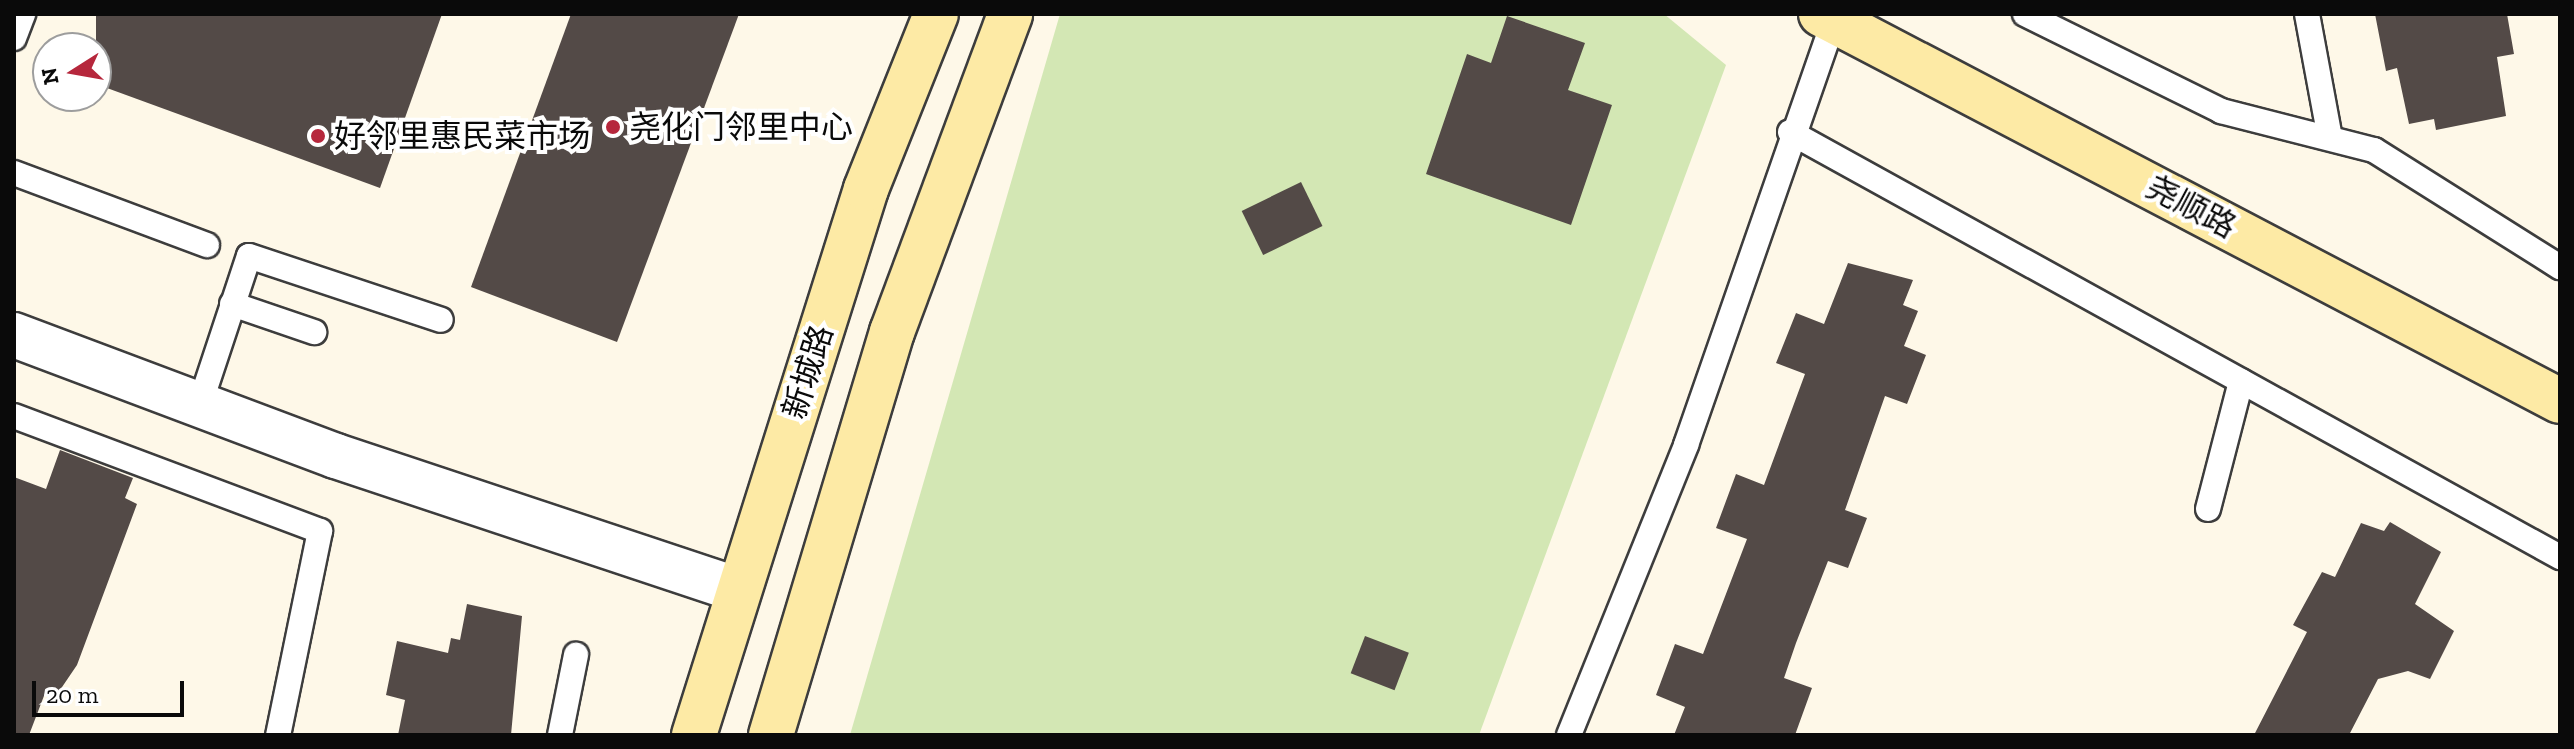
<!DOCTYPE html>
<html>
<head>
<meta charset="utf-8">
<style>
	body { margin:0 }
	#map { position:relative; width:2574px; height:749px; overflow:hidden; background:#fef8e8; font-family:"Zilla Slab","Noto Sans SC",serif }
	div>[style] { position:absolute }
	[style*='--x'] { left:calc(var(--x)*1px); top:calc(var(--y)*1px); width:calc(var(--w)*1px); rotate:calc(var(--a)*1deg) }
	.green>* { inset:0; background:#d3e7b4 }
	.building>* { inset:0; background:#534a47; transform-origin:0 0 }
	.roads { filter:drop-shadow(2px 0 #3d3d3d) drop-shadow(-2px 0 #3d3d3d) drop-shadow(0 2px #3d3d3d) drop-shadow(0 -2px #3d3d3d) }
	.service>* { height:24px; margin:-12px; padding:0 12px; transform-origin:12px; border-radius:12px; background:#fff }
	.minor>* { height:44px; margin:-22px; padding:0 22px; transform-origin:22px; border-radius:22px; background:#fff }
	.secondary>* { height:44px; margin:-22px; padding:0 22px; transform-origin:22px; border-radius:22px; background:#fdeaa5 }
	.dots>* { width:22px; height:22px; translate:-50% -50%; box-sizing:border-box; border:4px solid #fff; border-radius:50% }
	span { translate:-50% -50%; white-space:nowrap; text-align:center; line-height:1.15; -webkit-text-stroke:8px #fff; paint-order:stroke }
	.poi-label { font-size:32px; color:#0a0a0a }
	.left { translate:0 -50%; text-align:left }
	.street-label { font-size:32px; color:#0a0a0a }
	.frame { position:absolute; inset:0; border:16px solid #0a0a0a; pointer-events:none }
	.north { position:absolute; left:32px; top:32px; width:80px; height:80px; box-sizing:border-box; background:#fff; border:2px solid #9d9d9d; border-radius:50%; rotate:259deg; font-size:22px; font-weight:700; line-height:32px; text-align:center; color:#0a0a0a }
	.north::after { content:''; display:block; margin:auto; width:28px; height:36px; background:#b6273c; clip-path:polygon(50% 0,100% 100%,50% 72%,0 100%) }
	.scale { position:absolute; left:32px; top:681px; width:152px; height:36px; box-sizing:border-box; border:4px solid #0a0a0a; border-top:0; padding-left:10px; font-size:24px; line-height:28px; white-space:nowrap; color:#0a0a0a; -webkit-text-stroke:6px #fff; paint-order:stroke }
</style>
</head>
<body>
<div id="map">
	<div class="green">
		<div style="clip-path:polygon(1060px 14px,1664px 14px,1726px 65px,1479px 735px,850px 735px)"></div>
	</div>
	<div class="building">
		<div style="clip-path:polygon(96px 14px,442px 14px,380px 188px,96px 84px)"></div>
		<div style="clip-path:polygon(571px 14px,739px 14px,617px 342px,471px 287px)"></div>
		<div style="clip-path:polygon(2375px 14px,2507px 14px,2514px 54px,2497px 57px,2506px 116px,2436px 130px,2434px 119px,2409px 124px,2397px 68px,2386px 71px)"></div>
		<div style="clip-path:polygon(1507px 16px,1585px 43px,1568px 90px,1612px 105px,1571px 225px,1426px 174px,1467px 54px,1491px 63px)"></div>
		<div style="left:1301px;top:182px;width:49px;height:66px;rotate:64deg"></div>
		<div style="clip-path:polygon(1848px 263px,1913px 280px,1903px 305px,1918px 311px,1904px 346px,1926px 355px,1907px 404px,1885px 396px,1845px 510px,1867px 518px,1848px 568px,1828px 561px,1796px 643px,1784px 678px,1812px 688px,1795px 735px,1674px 735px,1685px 707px,1656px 695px,1675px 644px,1703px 654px,1747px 539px,1716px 528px,1736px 474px,1764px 485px,1805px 374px,1776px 363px,1796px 313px,1824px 324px)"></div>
		<div style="clip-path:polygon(60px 450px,133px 478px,125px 498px,137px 504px,77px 665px,58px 693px,47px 688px,29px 735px,14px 735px,14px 477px,46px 489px)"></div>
		<div style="clip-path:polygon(2390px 522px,2441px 552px,2415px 604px,2454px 631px,2430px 679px,2408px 671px,2378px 679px,2349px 735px,2254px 735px,2307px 632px,2293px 625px,2322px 572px,2335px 577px,2361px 523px,2384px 531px)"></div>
		<div style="clip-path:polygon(467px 604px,522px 616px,511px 735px,398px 735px,405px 700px,386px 695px,397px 641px,448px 653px,451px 638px,460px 640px)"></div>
		<div style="left:1365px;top:636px;width:47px;height:40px;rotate:21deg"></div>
	</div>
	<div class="roads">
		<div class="service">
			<div style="--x:2025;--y:14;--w:219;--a:26.3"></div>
			<div style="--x:2221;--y:111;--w:158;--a:14.3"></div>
			<div style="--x:2374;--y:150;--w:220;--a:32.2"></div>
			<div style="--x:2307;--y:14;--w:126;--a:79.5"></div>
			<div style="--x:14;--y:38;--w:26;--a:-69"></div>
			<div style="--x:1790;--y:132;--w:880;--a:28.9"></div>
			<div style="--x:14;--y:173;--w:206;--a:20.5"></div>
			<div style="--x:232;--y:304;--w:87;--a:18.9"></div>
			<div style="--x:199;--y:407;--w:159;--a:-71.7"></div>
			<div style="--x:249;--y:256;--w:202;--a:18.4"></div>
			<div style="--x:14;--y:416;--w:327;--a:20.6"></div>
			<div style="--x:320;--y:531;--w:208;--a:101.6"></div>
			<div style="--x:2208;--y:509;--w:132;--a:-75.5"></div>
			<div style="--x:560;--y:735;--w:82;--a:-78.7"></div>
			<div style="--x:1569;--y:735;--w:313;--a:-68"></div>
			<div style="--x:1686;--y:445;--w:450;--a:-70.8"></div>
		</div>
		<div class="minor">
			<div style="--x:14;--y:335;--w:344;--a:20.6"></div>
			<div style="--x:336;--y:456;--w:424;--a:18.4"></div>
		</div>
		<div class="secondary">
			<div style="--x:1821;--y:14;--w:834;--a:27.64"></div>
			<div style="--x:694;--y:735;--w:572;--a:-72.51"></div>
			<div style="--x:866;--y:189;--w:188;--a:-68.2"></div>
			<div style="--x:771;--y:735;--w:421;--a:-73.3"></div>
			<div style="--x:892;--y:332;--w:339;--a:-69.6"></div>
		</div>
	</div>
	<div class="dots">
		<div style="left:613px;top:127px;background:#b6273c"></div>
		<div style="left:318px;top:136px;background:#b6273c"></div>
	</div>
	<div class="poi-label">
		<span class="left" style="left:629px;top:127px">尧化门邻里中心</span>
		<span class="left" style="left:334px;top:136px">好邻里惠民菜市场</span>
	</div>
	<div class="street-label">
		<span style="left:2191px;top:207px;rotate:28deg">尧顺路</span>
		<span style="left:808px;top:372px;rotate:-72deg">新城路</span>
	</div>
	<div class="frame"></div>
	<div class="north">N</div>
	<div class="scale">20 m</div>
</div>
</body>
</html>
